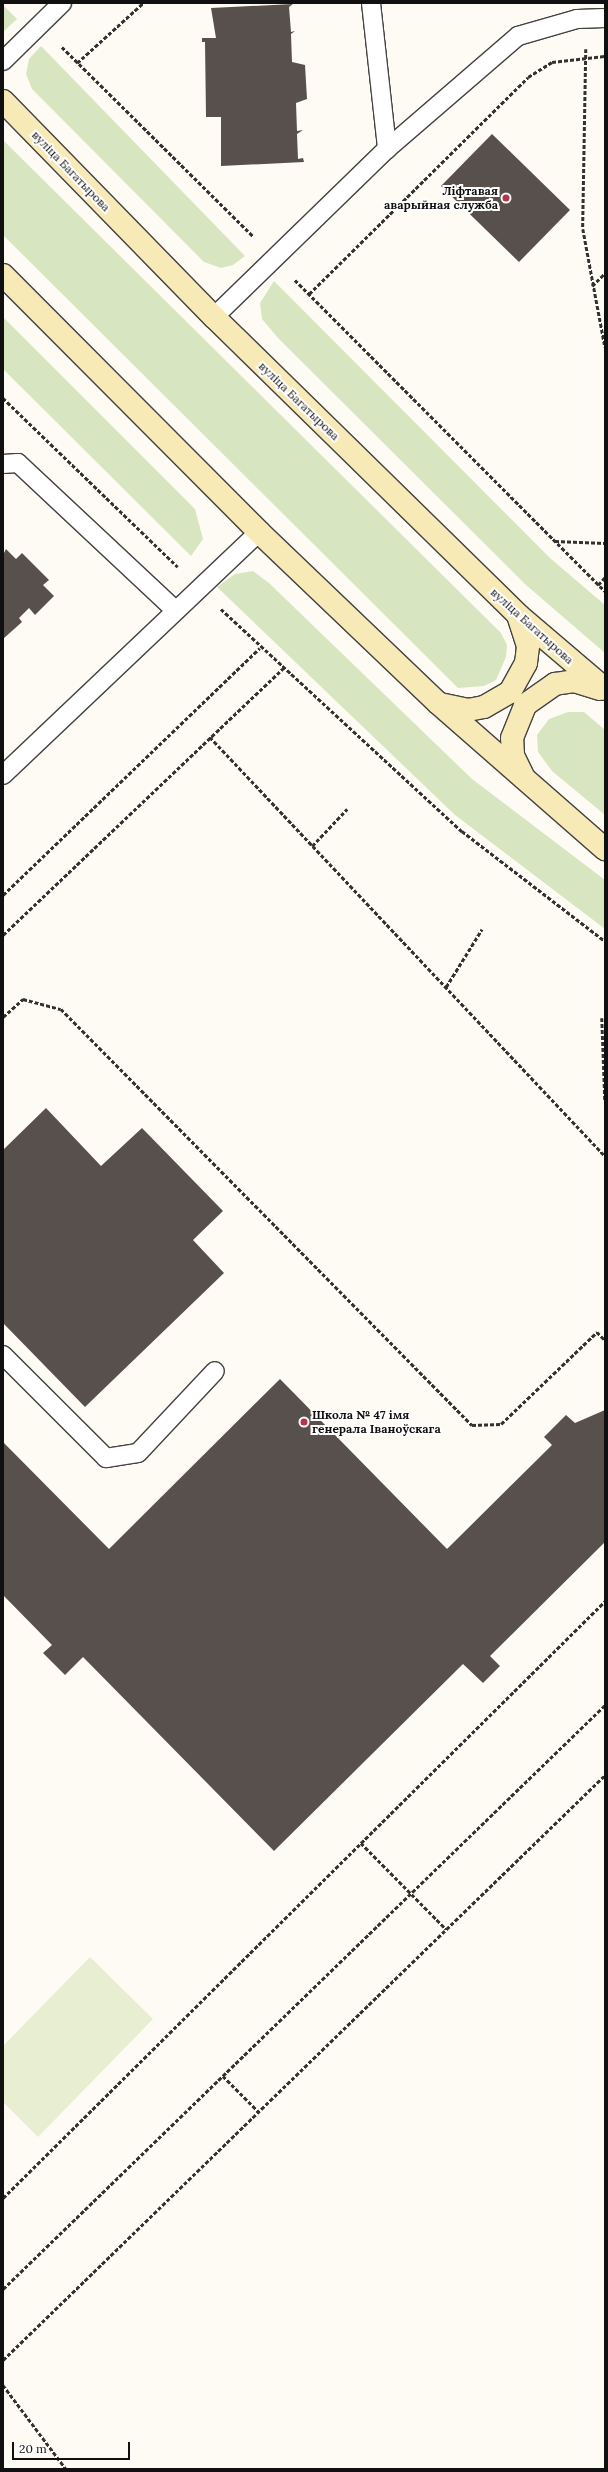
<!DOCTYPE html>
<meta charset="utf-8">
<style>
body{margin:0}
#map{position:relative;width:608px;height:2472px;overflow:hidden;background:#fefbf4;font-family:Lora,serif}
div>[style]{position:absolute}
.green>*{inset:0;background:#d7e6c0}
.pitch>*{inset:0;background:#e7eed1}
.building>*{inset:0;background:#58504d}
.path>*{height:2.5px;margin-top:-1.25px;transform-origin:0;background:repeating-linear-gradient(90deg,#323232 0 4px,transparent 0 6px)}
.roads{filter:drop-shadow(1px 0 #434343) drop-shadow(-1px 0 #434343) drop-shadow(0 1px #434343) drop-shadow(0 -1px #434343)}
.lane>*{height:18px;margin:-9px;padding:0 9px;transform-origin:9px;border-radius:9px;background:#fff}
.secondary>*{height:22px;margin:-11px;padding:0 11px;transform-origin:11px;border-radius:11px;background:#f7eab6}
.dots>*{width:11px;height:11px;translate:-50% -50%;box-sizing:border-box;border:2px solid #fff;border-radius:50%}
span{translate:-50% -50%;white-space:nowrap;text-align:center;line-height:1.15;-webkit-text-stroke:4px #fff;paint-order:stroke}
.street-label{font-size:12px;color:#101010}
.poi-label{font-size:12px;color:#101010;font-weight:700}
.right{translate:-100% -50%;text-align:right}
.left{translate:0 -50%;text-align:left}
.frame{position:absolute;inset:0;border:4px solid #101010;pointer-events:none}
.scale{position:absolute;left:12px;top:2442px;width:118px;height:18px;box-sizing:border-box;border:2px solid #101010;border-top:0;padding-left:5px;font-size:12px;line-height:14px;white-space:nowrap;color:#101010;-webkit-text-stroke:3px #fff;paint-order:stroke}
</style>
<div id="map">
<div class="green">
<i style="clip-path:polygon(3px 5px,17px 19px,3px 32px)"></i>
<i style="clip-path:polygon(41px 46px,245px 256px,233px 265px,221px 268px,204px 262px,32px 89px,26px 74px,29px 59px)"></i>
<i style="clip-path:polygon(3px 140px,501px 633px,507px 645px,506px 657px,496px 680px,484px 686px,458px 688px,3px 235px)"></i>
<i style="clip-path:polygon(274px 281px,550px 558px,605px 605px,605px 653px,526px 585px,278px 338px,262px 319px,260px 303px)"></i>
<i style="clip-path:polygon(3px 317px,195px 509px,203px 539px,191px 556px,3px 369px)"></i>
<i style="clip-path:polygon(253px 571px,269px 583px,472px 779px,605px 880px,605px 929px,455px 815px,217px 587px,235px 574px)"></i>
<i style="clip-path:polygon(568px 712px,584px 712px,605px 730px,605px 815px,552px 771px,538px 752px,537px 735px,549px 719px)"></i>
</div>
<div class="pitch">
<i style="clip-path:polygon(90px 1957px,153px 2019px,38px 2137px,3px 2102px,3px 2046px)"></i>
</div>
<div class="building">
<i style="clip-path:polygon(293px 4px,289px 7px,291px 32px,295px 31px,291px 34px,292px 62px,305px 65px,307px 99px,296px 103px,297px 131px,303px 130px,297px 134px,298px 159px,303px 158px,304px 162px,221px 166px,221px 117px,206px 117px,205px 42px,202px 42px,202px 38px,216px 38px,211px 8px)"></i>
<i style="clip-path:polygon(492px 134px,570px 210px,519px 262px,441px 186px)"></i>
<i style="clip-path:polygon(6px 549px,16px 559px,22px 553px,49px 580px,43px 585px,54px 596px,35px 615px,29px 608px,19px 618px,22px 622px,3px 639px,3px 555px)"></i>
<i style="clip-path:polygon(46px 1108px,101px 1166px,142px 1128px,223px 1211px,193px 1240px,224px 1273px,85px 1407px,3px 1323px,3px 1150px)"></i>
<i style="clip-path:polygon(280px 1379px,447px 1549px,552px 1445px,544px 1437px,566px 1415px,575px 1423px,605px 1410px,605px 1542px,490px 1656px,500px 1666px,483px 1683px,463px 1664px,274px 1851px,83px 1657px,65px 1675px,43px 1653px,52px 1645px,3px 1595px,3px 1442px,109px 1549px)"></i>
</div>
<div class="path">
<i style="left:62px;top:47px;width:269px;rotate:44.7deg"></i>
<i style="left:586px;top:49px;width:180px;rotate:91deg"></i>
<i style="left:583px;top:229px;width:120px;rotate:79.4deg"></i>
<i style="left:77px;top:63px;width:89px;rotate:-42.3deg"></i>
<i style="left:295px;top:280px;width:439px;rotate:45.1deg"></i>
<i style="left:592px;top:286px;width:18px;rotate:-45deg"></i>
<i style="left:309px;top:294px;width:308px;rotate:-44.7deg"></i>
<i style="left:528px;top:77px;width:28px;rotate:-32deg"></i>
<i style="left:552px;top:62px;width:53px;rotate:-6.5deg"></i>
<i style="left:3px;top:398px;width:243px;rotate:44deg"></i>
<i style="left:555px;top:541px;width:50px;rotate:2.3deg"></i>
<i style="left:598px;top:585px;width:11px;rotate:-49deg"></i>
<i style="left:221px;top:609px;width:328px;rotate:42.7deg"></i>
<i style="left:462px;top:831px;width:180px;rotate:37.6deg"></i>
<i style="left:210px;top:737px;width:576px;rotate:46.69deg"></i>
<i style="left:312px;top:846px;width:51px;rotate:-46.6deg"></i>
<i style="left:3px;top:895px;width:356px;rotate:-43.9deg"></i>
<i style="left:3px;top:935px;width:387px;rotate:-43.6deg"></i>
<i style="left:446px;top:987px;width:68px;rotate:-58.2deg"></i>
<i style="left:3px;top:1017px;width:27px;rotate:-42deg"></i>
<i style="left:23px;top:999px;width:39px;rotate:15deg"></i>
<i style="left:61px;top:1009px;width:585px;rotate:45.35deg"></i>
<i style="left:472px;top:1425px;width:29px;rotate:-2deg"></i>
<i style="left:501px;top:1424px;width:133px;rotate:-43.8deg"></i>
<i style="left:597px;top:1332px;width:11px;rotate:45deg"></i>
<i style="left:602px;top:1018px;width:82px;rotate:87.9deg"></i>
<i style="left:361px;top:1843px;width:121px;rotate:45.3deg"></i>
<i style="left:223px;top:2076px;width:51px;rotate:45deg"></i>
<i style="left:3px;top:2198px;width:848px;rotate:-44.76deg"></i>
<i style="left:3px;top:2289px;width:839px;rotate:-44.13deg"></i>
<i style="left:3px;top:2360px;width:839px;rotate:-44.18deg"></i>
<i style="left:3px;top:2385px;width:105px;rotate:53.1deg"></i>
</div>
<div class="roads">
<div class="lane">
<i style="left:371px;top:3px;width:147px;rotate:83.7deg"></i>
<i style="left:3px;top:61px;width:83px;rotate:-44.5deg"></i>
<i style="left:214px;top:317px;width:241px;rotate:-44.2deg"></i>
<i style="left:387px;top:149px;width:173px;rotate:-40.8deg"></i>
<i style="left:518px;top:36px;width:61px;rotate:-16.1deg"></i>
<i style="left:577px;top:19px;width:28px;rotate:-2deg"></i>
<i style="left:3px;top:464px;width:15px;rotate:-4deg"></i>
<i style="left:18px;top:463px;width:216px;rotate:43.1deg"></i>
<i style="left:3px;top:775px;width:353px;rotate:-43.5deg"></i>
<i style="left:3px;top:1355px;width:146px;rotate:45deg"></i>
<i style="left:106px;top:1458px;width:32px;rotate:-9deg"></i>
<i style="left:138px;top:1453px;width:112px;rotate:-46.8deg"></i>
</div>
<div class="secondary">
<i style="left:3px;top:101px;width:302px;rotate:45.7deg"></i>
<i style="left:214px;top:317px;width:426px;rotate:44.4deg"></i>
<i style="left:518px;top:615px;width:114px;rotate:40.4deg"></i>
<i style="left:3px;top:275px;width:363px;rotate:45.1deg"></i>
<i style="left:259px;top:532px;width:248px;rotate:43.7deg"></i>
<i style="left:438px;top:703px;width:222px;rotate:41.2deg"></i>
<i style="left:440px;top:704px;width:29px;rotate:12deg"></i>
<i style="left:468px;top:710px;width:16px;rotate:-11deg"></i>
<i style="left:484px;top:707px;width:30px;rotate:-30deg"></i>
<i style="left:510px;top:692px;width:33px;rotate:-61deg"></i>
<i style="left:526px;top:663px;width:17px;rotate:-83deg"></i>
<i style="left:528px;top:646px;width:32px;rotate:-108deg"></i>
<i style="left:524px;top:778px;width:25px;rotate:-116deg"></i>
<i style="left:513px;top:755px;width:17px;rotate:-93deg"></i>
<i style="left:512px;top:738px;width:35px;rotate:-68deg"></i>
<i style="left:525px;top:705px;width:37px;rotate:-35deg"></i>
<i style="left:555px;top:684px;width:19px;rotate:-9deg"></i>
<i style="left:574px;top:681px;width:27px;rotate:17deg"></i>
</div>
</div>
<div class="dots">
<i style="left:506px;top:198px;background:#b33547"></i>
<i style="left:304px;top:1422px;background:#b33547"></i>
</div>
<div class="street-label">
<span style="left:71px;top:171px;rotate:46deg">вуліца Багатырова</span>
<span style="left:299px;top:401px;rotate:44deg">вуліца Багатырова</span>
<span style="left:532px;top:626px;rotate:42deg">вуліца Багатырова</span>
</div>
<div class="poi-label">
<span class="right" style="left:498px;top:198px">Ліфтавая<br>аварыйная служба</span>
<span class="left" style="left:312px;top:1422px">Школа № 47 імя<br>генерала Іваноўскага</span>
</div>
<div class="frame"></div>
<div class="scale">20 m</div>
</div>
